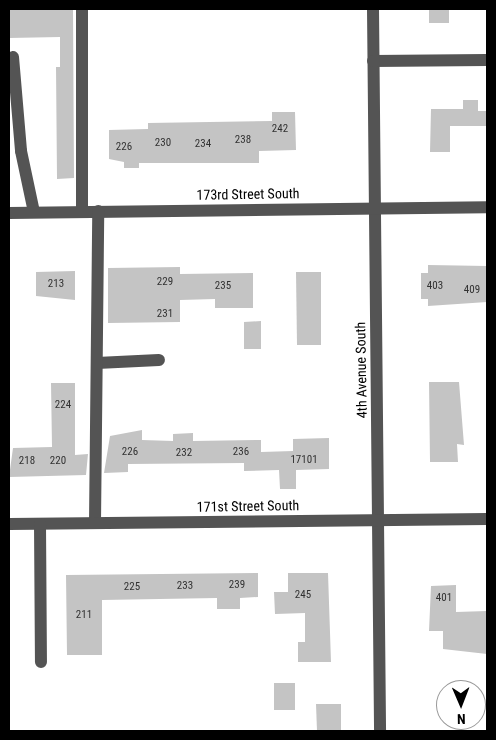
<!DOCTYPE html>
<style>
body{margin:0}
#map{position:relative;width:496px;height:740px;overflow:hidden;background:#fff;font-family:"Roboto Condensed",sans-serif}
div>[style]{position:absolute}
.building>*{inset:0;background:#c4c4c4}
.minor>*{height:12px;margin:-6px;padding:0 6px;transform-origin:6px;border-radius:6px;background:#545454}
span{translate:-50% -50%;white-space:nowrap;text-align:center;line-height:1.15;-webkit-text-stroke:4.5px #fff;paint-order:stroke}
.number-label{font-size:11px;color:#313131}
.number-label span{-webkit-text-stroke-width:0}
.street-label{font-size:14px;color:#000}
.frame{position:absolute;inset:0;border:10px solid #000;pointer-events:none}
.north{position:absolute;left:436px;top:680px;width:50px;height:50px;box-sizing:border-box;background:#fff;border:1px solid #999;border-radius:50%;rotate:179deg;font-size:14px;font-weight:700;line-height:20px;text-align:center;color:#000}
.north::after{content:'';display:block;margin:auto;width:18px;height:22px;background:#000;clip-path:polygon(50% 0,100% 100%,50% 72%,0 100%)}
</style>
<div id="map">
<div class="building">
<i style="clip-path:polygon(9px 9px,73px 9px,74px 178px,57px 179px,56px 67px,60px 67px,60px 37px,9px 38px)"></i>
<i style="clip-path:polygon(429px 9px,449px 9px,449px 23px,429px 23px)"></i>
<i style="clip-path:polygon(463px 100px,478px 100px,478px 111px,487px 111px,487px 126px,450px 126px,450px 152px,430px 152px,431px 109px,463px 109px)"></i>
<i style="clip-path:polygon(272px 112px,295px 112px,296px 150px,259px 151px,259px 163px,139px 163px,139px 168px,124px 168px,124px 162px,109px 159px,109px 130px,148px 129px,148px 123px,272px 121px)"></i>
<i style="clip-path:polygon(428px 265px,487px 266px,487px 302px,428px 306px,428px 299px,421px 299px,421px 273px,428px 273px)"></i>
<i style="clip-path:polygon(180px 267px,180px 274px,253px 273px,253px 308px,215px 308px,215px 299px,180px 300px,180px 322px,108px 323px,108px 268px)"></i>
<i style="clip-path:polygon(75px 271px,75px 300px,36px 296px,36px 272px)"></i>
<i style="clip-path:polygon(296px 272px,321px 272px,321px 345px,297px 345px)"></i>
<i style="clip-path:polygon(261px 321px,261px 349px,244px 349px,244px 322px)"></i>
<i style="clip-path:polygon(429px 382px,459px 382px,464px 445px,457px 444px,458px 462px,430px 462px)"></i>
<i style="clip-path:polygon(51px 383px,75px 383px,75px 455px,88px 454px,86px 475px,9px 477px,13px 448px,52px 447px)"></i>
<i style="clip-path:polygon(142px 430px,142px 440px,173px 441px,173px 434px,193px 433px,193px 441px,261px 440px,261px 452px,293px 451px,293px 439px,329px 438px,329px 469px,296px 470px,296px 489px,280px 489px,279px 470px,244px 471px,244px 463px,128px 464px,128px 472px,104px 473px,110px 436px)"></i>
<i style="clip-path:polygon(258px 573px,258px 597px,240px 598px,240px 609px,217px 609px,217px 598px,102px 600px,102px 655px,67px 655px,66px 575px)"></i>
<i style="clip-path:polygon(288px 573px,328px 573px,331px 662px,298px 662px,298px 642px,305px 642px,305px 613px,275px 614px,274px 592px,288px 592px)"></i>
<i style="clip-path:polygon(456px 585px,456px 612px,487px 611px,487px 654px,443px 649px,443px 631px,429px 631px,431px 586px)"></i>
<i style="clip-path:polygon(274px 683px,295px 683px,295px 710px,274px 710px)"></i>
<i style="clip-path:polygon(316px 704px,341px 704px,341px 731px,317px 731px)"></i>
</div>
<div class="minor">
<i style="left:82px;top:9px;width:202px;rotate:90deg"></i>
<i style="left:373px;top:9px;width:722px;rotate:89.44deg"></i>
<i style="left:13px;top:57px;width:94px;rotate:85.1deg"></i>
<i style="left:21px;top:151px;width:62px;rotate:78deg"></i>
<i style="left:373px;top:61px;width:114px;rotate:-0.5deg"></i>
<i style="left:9px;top:213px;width:478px;rotate:-0.7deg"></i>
<i style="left:97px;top:363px;width:62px;rotate:-2.8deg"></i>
<i style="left:95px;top:523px;width:312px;rotate:-89.4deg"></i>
<i style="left:9px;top:524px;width:478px;rotate:-0.6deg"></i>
<i style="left:40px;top:524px;width:138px;rotate:89.6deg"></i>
</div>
<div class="number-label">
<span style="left:280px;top:129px">242</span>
<span style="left:243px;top:140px">238</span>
<span style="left:163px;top:143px">230</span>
<span style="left:203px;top:144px">234</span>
<span style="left:124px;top:147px">226</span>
<span style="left:165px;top:282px">229</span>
<span style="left:56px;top:284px">213</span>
<span style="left:223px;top:286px">235</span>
<span style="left:435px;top:286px">403</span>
<span style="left:472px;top:290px">409</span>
<span style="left:165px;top:314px">231</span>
<span style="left:63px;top:405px">224</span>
<span style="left:130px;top:452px">226</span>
<span style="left:241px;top:452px">236</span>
<span style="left:184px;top:453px">232</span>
<span style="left:304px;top:460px">17101</span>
<span style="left:27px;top:461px">218</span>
<span style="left:58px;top:461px">220</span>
<span style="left:237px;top:585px">239</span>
<span style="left:185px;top:586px">233</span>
<span style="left:132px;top:587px">225</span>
<span style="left:303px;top:595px">245</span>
<span style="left:444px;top:598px">401</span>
<span style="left:84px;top:615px">211</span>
</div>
<div class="street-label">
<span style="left:248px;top:194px;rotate:-1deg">173rd Street South</span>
<span style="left:361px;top:370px;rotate:-91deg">4th Avenue South</span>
<span style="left:248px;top:506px;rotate:-1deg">171st Street South</span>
</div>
<div class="frame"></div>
<div class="north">N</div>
</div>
